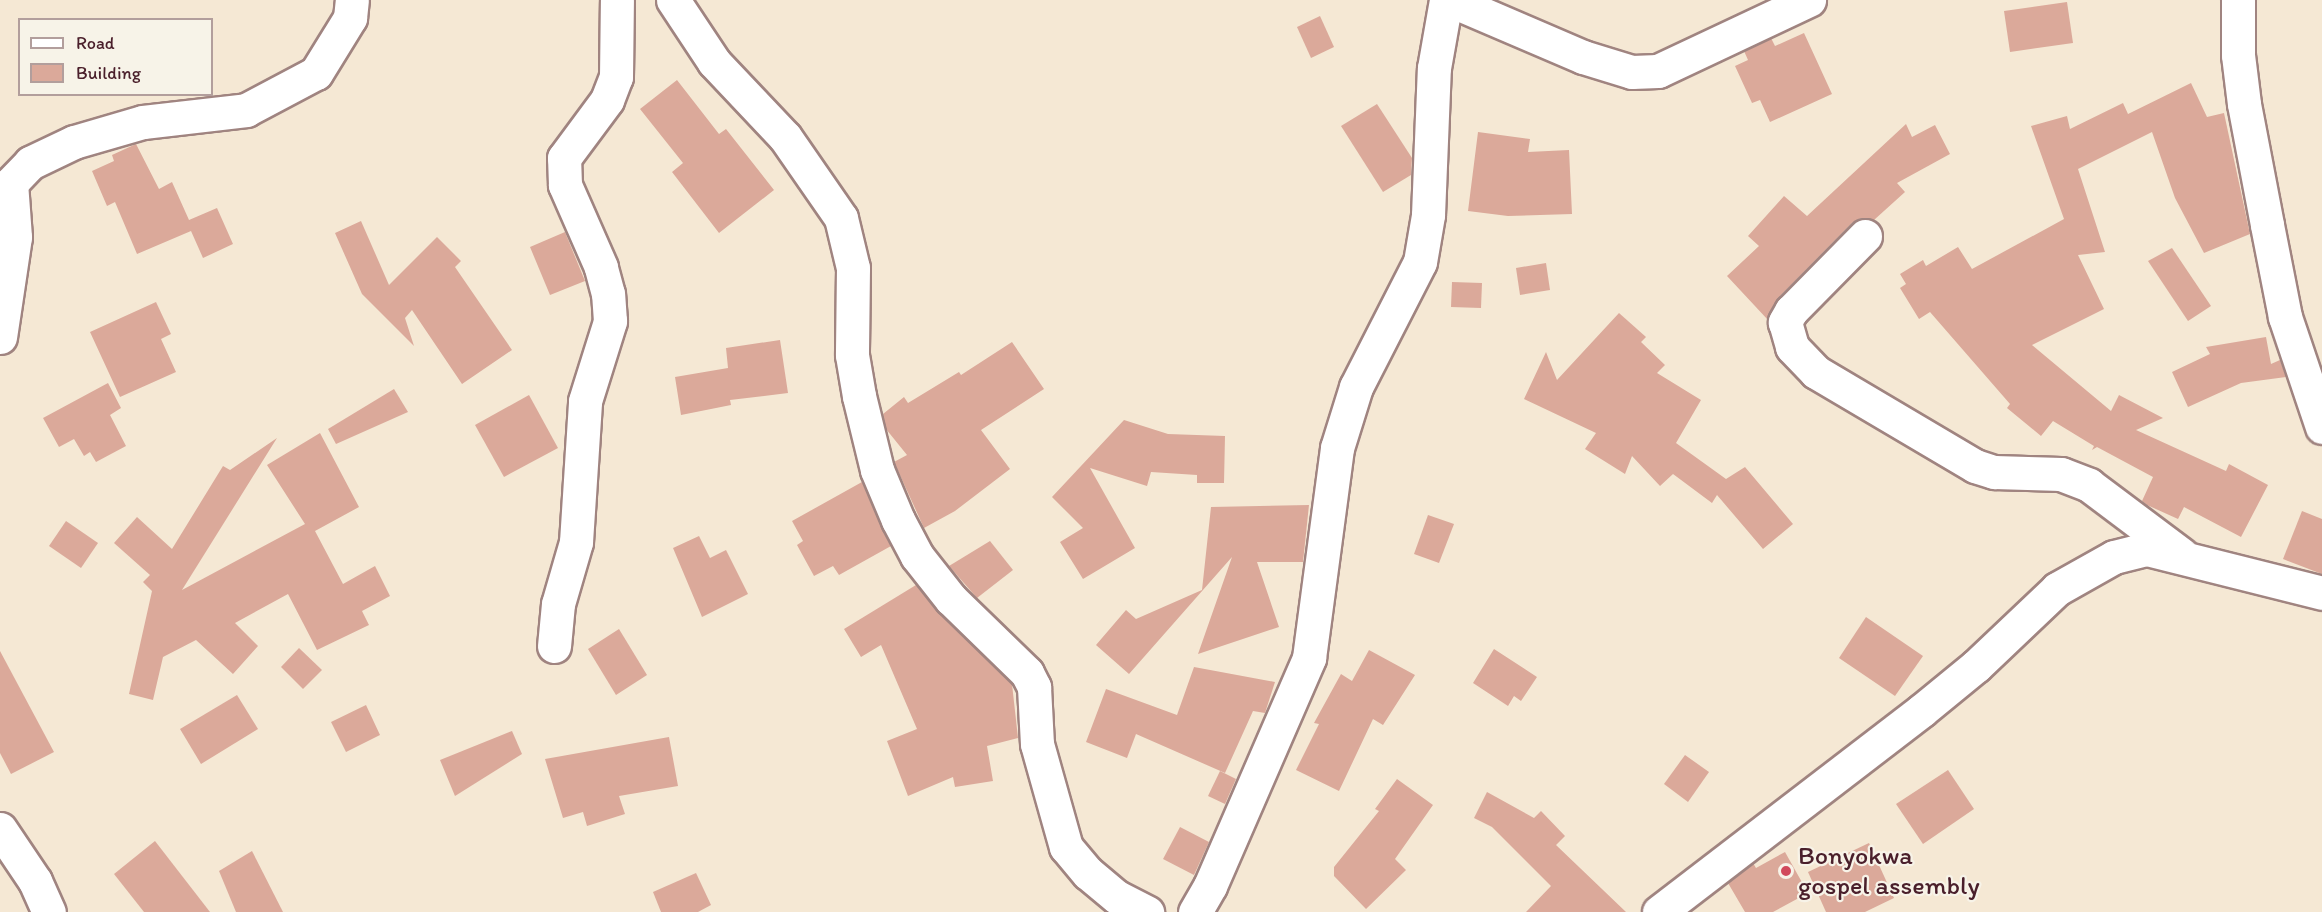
<!DOCTYPE html>
<style>
body{margin:0}
#map{position:relative;width:2322px;height:912px;overflow:hidden;background:#f5e8d4;font-family:Itim,sans-serif}
div>[style]{position:absolute}
.building>*{inset:0;background:#dba99a}
.roads{filter:drop-shadow(2px 0 #a08480) drop-shadow(-2px 0 #a08480) drop-shadow(0 2px #a08480) drop-shadow(0 -2px #a08480)}
.minor>*{height:33px;margin:-16.5px;padding:0 16.5px;transform-origin:16.5px;border-radius:16.5px;background:#fff}
.dots>*{width:16px;height:16px;translate:-50% -50%;box-sizing:border-box;border:3px solid #f7f3e8;border-radius:50%}
span{translate:-50% -50%;white-space:nowrap;text-align:center;line-height:1.15;-webkit-text-stroke:4.5px #f7f3e8;paint-order:stroke}
.poi-label{font-size:26px;color:#4a1f2b}
.left{translate:0 -50%;text-align:left}
.legend{position:absolute;left:18px;top:18px;width:195px;height:78px;box-sizing:border-box;background:#f7f3e8;border:2px solid #b29e9c;margin:0;padding:8px 10px;list-style:none;font-size:18px;color:#4a1f2b}
.legend li{display:flex;align-items:center;gap:12px;height:30px}
.legend b{width:30px;border:2px solid #b29e9c}
</style>
<div id="map">
<div class="building">
<i style="clip-path:polygon(2067px 2px,2073px 43px,2010px 52px,2004px 11px)"></i>
<i style="clip-path:polygon(1320px 16px,1334px 47px,1311px 58px,1297px 27px)"></i>
<i style="clip-path:polygon(1804px 33px,1832px 94px,1770px 122px,1760px 100px,1752px 103px,1735px 66px,1748px 60px,1744px 51px,1771px 38px,1775px 46px)"></i>
<i style="clip-path:polygon(677px 80px,719px 134px,726px 129px,774px 190px,719px 233px,672px 172px,683px 163px,640px 109px)"></i>
<i style="clip-path:polygon(2191px 83px,2207px 117px,2224px 113px,2250px 234px,2204px 253px,2175px 198px,2152px 132px,2078px 169px,2105px 252px,2078px 255px,2104px 309px,2032px 345px,2111px 411px,2119px 395px,2163px 418px,2136px 430px,2226px 471px,2229px 464px,2268px 485px,2241px 537px,2184px 507px,2178px 519px,2147px 505px,2142px 501px,2153px 477px,2097px 447px,2092px 450px,2094px 446px,2053px 421px,2041px 436px,2007px 408px,2010px 404px,1930px 312px,1919px 319px,1900px 288px,1906px 284px,1900px 274px,1923px 260px,1926px 266px,1958px 247px,1972px 269px,2064px 219px,2031px 126px,2067px 116px,2070px 129px,2123px 103px,2128px 114px)"></i>
<i style="clip-path:polygon(1377px 104px,1412px 158px,1411px 175px,1383px 192px,1341px 126px)"></i>
<i style="clip-path:polygon(1906px 124px,1912px 137px,1935px 125px,1950px 154px,1897px 183px,1905px 192px,1874px 220px,1861px 218px,1852px 223px,1778px 298px,1768px 320px,1727px 276px,1759px 246px,1748px 236px,1784px 196px,1807px 216px)"></i>
<i style="clip-path:polygon(1478px 132px,1530px 139px,1528px 152px,1569px 150px,1572px 214px,1508px 216px,1468px 211px)"></i>
<i style="clip-path:polygon(136px 144px,159px 189px,172px 182px,189px 220px,217px 208px,233px 244px,203px 258px,191px 231px,137px 254px,115px 202px,107px 206px,92px 171px,114px 161px,112px 155px)"></i>
<i style="clip-path:polygon(361px 221px,389px 285px,437px 237px,461px 261px,455px 267px,512px 350px,462px 384px,412px 310px,405px 318px,414px 346px,362px 294px,335px 233px)"></i>
<i style="clip-path:polygon(565px 232px,585px 281px,550px 295px,530px 247px)"></i>
<i style="clip-path:polygon(2172px 248px,2211px 306px,2188px 321px,2148px 261px)"></i>
<i style="clip-path:polygon(1546px 263px,1550px 290px,1520px 295px,1516px 268px)"></i>
<i style="clip-path:polygon(1452px 282px,1482px 283px,1481px 308px,1451px 307px)"></i>
<i style="clip-path:polygon(156px 302px,171px 334px,161px 339px,176px 372px,120px 397px,90px 332px)"></i>
<i style="clip-path:polygon(1619px 313px,1646px 337px,1641px 342px,1665px 365px,1657px 373px,1701px 400px,1676px 443px,1726px 479px,1745px 467px,1793px 524px,1763px 549px,1717px 495px,1712px 503px,1673px 474px,1660px 486px,1632px 456px,1625px 474px,1585px 449px,1596px 433px,1524px 399px,1546px 352px,1557px 380px)"></i>
<i style="clip-path:polygon(2266px 337px,2271px 364px,2280px 360px,2286px 377px,2241px 383px,2188px 407px,2172px 372px,2210px 354px,2206px 347px)"></i>
<i style="clip-path:polygon(780px 340px,788px 393px,730px 400px,731px 405px,681px 415px,675px 377px,728px 368px,726px 348px)"></i>
<i style="clip-path:polygon(1012px 342px,1044px 389px,981px 430px,1010px 469px,955px 511px,924px 528px,894px 462px,907px 455px,886px 429px,883px 414px,904px 397px,908px 403px,959px 372px,961px 375px)"></i>
<i style="clip-path:polygon(108px 383px,121px 408px,110px 415px,126px 446px,96px 462px,90px 452px,84px 456px,74px 439px,59px 447px,43px 418px)"></i>
<i style="clip-path:polygon(394px 389px,408px 412px,336px 444px,328px 429px)"></i>
<i style="clip-path:polygon(529px 395px,558px 448px,504px 477px,475px 425px)"></i>
<i style="clip-path:polygon(1124px 420px,1168px 434px,1225px 436px,1224px 483px,1197px 483px,1197px 475px,1151px 472px,1147px 486px,1090px 468px,1135px 548px,1083px 579px,1060px 542px,1083px 528px,1052px 497px)"></i>
<i style="clip-path:polygon(320px 433px,359px 507px,315px 531px,343px 584px,375px 566px,390px 596px,362px 611px,369px 625px,317px 650px,288px 594px,235px 623px,258px 646px,233px 674px,196px 640px,163px 657px,153px 700px,129px 694px,152px 591px,143px 582px,150px 575px,114px 543px,137px 517px,172px 549px,223px 466px,230px 470px,277px 438px,182px 590px,305px 524px,267px 465px)"></i>
<i style="clip-path:polygon(862px 482px,891px 546px,839px 575px,833px 566px,814px 576px,797px 545px,803px 541px,792px 521px)"></i>
<i style="clip-path:polygon(1309px 505px,1303px 562px,1257px 562px,1279px 627px,1198px 654px,1232px 557px,1129px 674px,1096px 645px,1126px 610px,1136px 619px,1202px 590px,1211px 507px)"></i>
<i style="clip-path:polygon(2302px 511px,2322px 519px,2322px 574px,2283px 559px)"></i>
<i style="clip-path:polygon(1428px 515px,1454px 524px,1439px 563px,1414px 554px)"></i>
<i style="clip-path:polygon(66px 521px,98px 543px,81px 568px,49px 546px)"></i>
<i style="clip-path:polygon(699px 536px,710px 558px,726px 550px,748px 594px,702px 617px,673px 548px)"></i>
<i style="clip-path:polygon(990px 541px,1013px 570px,977px 598px,949px 566px)"></i>
<i style="clip-path:polygon(916px 585px,938px 612px,1012px 684px,1018px 738px,987px 746px,993px 781px,955px 787px,953px 777px,908px 796px,887px 741px,917px 729px,881px 645px,861px 657px,844px 629px)"></i>
<i style="clip-path:polygon(1866px 617px,1923px 656px,1895px 696px,1839px 658px)"></i>
<i style="clip-path:polygon(619px 629px,647px 675px,616px 695px,588px 649px)"></i>
<i style="clip-path:polygon(299px 648px,322px 670px,303px 689px,281px 667px)"></i>
<i style="clip-path:polygon(1494px 649px,1537px 677px,1521px 701px,1514px 696px,1508px 706px,1473px 683px)"></i>
<i style="clip-path:polygon(1369px 650px,1415px 675px,1383px 725px,1373px 719px,1339px 791px,1296px 770px,1319px 724px,1314px 723px,1341px 674px,1352px 681px)"></i>
<i style="clip-path:polygon(0 651px,54px 752px,11px 774px,0 753px)"></i>
<i style="clip-path:polygon(1194px 667px,1275px 682px,1265px 713px,1253px 711px,1225px 773px,1136px 734px,1127px 758px,1086px 742px,1106px 689px,1177px 715px)"></i>
<i style="clip-path:polygon(237px 695px,258px 729px,201px 764px,180px 729px)"></i>
<i style="clip-path:polygon(366px 705px,380px 735px,346px 752px,331px 722px)"></i>
<i style="clip-path:polygon(512px 731px,522px 754px,455px 796px,440px 760px)"></i>
<i style="clip-path:polygon(669px 737px,678px 786px,619px 796px,625px 814px,587px 826px,583px 812px,563px 818px,545px 759px)"></i>
<i style="clip-path:polygon(1685px 755px,1709px 772px,1688px 802px,1664px 784px)"></i>
<i style="clip-path:polygon(1948px 770px,1974px 809px,1923px 844px,1896px 804px)"></i>
<i style="clip-path:polygon(1220px 771px,1236px 779px,1225px 804px,1208px 796px)"></i>
<i style="clip-path:polygon(1397px 779px,1433px 805px,1395px 859px,1406px 870px,1366px 909px,1334px 876px,1334px 867px,1379px 811px,1375px 809px)"></i>
<i style="clip-path:polygon(1487px 792px,1534px 818px,1541px 811px,1565px 836px,1556px 845px,1626px 912px,1526px 912px,1551px 886px,1492px 827px,1474px 818px)"></i>
<i style="clip-path:polygon(1180px 827px,1209px 842px,1194px 875px,1163px 859px)"></i>
<i style="clip-path:polygon(155px 841px,210px 912px,144px 912px,114px 874px)"></i>
<i style="clip-path:polygon(1869px 843px,1894px 898px,1865px 912px,1826px 912px,1808px 872px)"></i>
<i style="clip-path:polygon(252px 851px,283px 912px,236px 912px,219px 871px)"></i>
<i style="clip-path:polygon(1785px 852px,1808px 893px,1773px 912px,1745px 912px,1728px 883px,1753px 863px,1756px 868px)"></i>
<i style="clip-path:polygon(696px 873px,711px 905px,698px 912px,661px 912px,653px 892px)"></i>
</div>
<div class="roads">
<div class="minor">
<i style="left:673px;top:0;width:74px;rotate:56.5deg"></i>
<i style="left:714px;top:62px;width:103px;rotate:46.6deg"></i>
<i style="left:785px;top:137px;width:98px;rotate:55.3deg"></i>
<i style="left:841px;top:218px;width:51px;rotate:76.5deg"></i>
<i style="left:853px;top:268px;width:87px;rotate:90.7deg"></i>
<i style="left:852px;top:355px;width:42px;rotate:80.3deg"></i>
<i style="left:859px;top:396px;width:76px;rotate:76.3deg"></i>
<i style="left:877px;top:470px;width:54px;rotate:67.2deg"></i>
<i style="left:898px;top:520px;width:41px;rotate:62.2deg"></i>
<i style="left:917px;top:556px;width:55px;rotate:51.7deg"></i>
<i style="left:951px;top:599px;width:106px;rotate:44.2deg"></i>
<i style="left:1027px;top:673px;width:16px;rotate:63deg"></i>
<i style="left:1034px;top:687px;width:57px;rotate:87deg"></i>
<i style="left:1037px;top:744px;width:107px;rotate:74.3deg"></i>
<i style="left:1066px;top:847px;width:34px;rotate:50deg"></i>
<i style="left:1088px;top:873px;width:38px;rotate:40deg"></i>
<i style="left:1117px;top:897px;width:34px;rotate:27deg"></i>
<i style="left:1450px;top:0;width:145px;rotate:23.2deg"></i>
<i style="left:1583px;top:57px;width:51px;rotate:17deg"></i>
<i style="left:1632px;top:72px;width:26px;rotate:-2deg"></i>
<i style="left:1658px;top:71px;width:167px;rotate:-25.2deg"></i>
<i style="left:2238px;top:0;width:55px;rotate:90deg"></i>
<i style="left:2238px;top:55px;width:49px;rotate:83deg"></i>
<i style="left:2244px;top:104px;width:123px;rotate:79.2deg"></i>
<i style="left:2267px;top:225px;width:94px;rotate:78.9deg"></i>
<i style="left:2285px;top:317px;width:116px;rotate:71.4deg"></i>
<i style="left:1865px;top:236px;width:105px;rotate:134.6deg"></i>
<i style="left:1791px;top:311px;width:13px;rotate:119deg"></i>
<i style="left:1785px;top:322px;width:26px;rotate:74deg"></i>
<i style="left:1792px;top:347px;width:35px;rotate:46deg"></i>
<i style="left:1816px;top:372px;width:185px;rotate:30.6deg"></i>
<i style="left:1975px;top:466px;width:20px;rotate:18deg"></i>
<i style="left:1994px;top:472px;width:67px;rotate:1.7deg"></i>
<i style="left:2061px;top:474px;width:30px;rotate:21deg"></i>
<i style="left:2089px;top:485px;width:115px;rotate:36.9deg"></i>
<i style="left:0;top:337px;width:101px;rotate:-81.5deg"></i>
<i style="left:15px;top:237px;width:54px;rotate:-94.2deg"></i>
<i style="left:11px;top:183px;width:28px;rotate:-46deg"></i>
<i style="left:30px;top:163px;width:49px;rotate:-25.5deg"></i>
<i style="left:74px;top:142px;width:72px;rotate:-16.2deg"></i>
<i style="left:143px;top:122px;width:104px;rotate:-6.6deg"></i>
<i style="left:246px;top:110px;width:79px;rotate:-27.9deg"></i>
<i style="left:316px;top:73px;width:65px;rotate:-58.3deg"></i>
<i style="left:350px;top:18px;width:18px;rotate:-84deg"></i>
<i style="left:554px;top:646px;width:42px;rotate:-84.6deg"></i>
<i style="left:558px;top:604px;width:65px;rotate:-73.8deg"></i>
<i style="left:576px;top:542px;width:141px;rotate:-86.3deg"></i>
<i style="left:585px;top:401px;width:84px;rotate:-72.6deg"></i>
<i style="left:610px;top:321px;width:27px;rotate:-94deg"></i>
<i style="left:608px;top:294px;width:28px;rotate:-105deg"></i>
<i style="left:601px;top:267px;width:90px;rotate:-113.7deg"></i>
<i style="left:565px;top:185px;width:27px;rotate:-92deg"></i>
<i style="left:564px;top:158px;width:72px;rotate:-53.4deg"></i>
<i style="left:607px;top:100px;width:25px;rotate:-69deg"></i>
<i style="left:616px;top:77px;width:77px;rotate:-89.3deg"></i>
<i style="left:0;top:829px;width:63px;rotate:56.1deg"></i>
<i style="left:35px;top:881px;width:34px;rotate:66deg"></i>
<i style="left:1195px;top:912px;width:30px;rotate:-60deg"></i>
<i style="left:1210px;top:886px;width:249px;rotate:-66.5deg"></i>
<i style="left:1309px;top:658px;width:212px;rotate:-82.4deg"></i>
<i style="left:1337px;top:448px;width:64px;rotate:-72.7deg"></i>
<i style="left:1356px;top:387px;width:140px;rotate:-62.9deg"></i>
<i style="left:1420px;top:262px;width:48px;rotate:-80.3deg"></i>
<i style="left:1428px;top:215px;width:147px;rotate:-87.7deg"></i>
<i style="left:1434px;top:68px;width:69px;rotate:-80deg"></i>
<i style="left:1659px;top:912px;width:330px;rotate:-37.5deg"></i>
<i style="left:1921px;top:711px;width:71px;rotate:-39.3deg"></i>
<i style="left:1976px;top:666px;width:112px;rotate:-43.5deg"></i>
<i style="left:2057px;top:589px;width:65px;rotate:-29.3deg"></i>
<i style="left:2114px;top:557px;width:34px;rotate:-14deg"></i>
<i style="left:2147px;top:549px;width:180px;rotate:14.1deg"></i>
</div>
</div>
<div class="dots">
<i style="left:1786px;top:871px;background:#d1495b"></i>
</div>
<div class="poi-label">
<span class="left" style="left:1798px;top:871px">Bonyokwa<br>gospel assembly</span>
</div>
<ul class="legend">
<li><b style="height:8px;background:#fff"></b>Road</li>
<li><b style="height:16px;background:#dba99a"></b>Building</li>
</ul>
</div>
